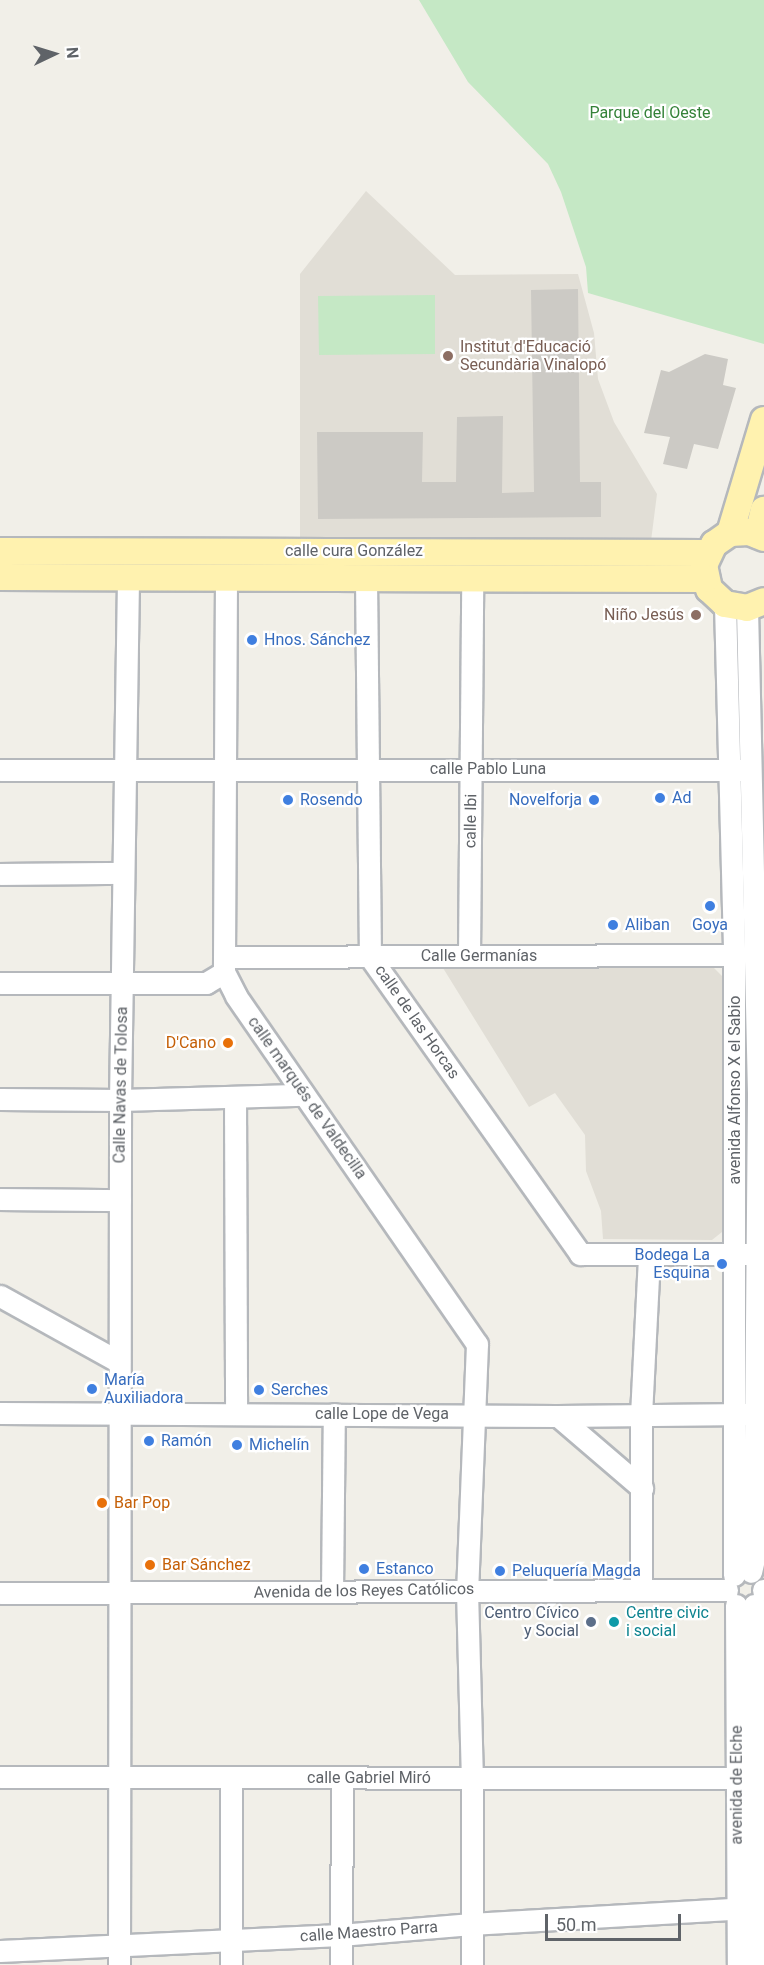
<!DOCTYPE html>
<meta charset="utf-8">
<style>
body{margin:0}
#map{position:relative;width:764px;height:1965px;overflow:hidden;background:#f1efe8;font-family:Roboto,sans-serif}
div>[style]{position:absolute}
.education>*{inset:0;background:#e1ded6}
.green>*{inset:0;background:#c5e8c5}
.building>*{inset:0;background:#cccac5}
.roads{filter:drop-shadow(2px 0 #b5b8bc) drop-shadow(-2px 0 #b5b8bc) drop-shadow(0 2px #b5b8bc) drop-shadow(0 -2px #b5b8bc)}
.minor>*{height:21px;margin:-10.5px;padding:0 10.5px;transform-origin:10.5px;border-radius:10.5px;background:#fff}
.major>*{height:26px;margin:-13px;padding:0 13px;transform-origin:13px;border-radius:13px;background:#fff2af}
.dots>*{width:16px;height:16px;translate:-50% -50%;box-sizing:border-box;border:3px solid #fff;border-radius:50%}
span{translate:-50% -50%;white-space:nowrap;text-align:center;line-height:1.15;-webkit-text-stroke:4.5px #fff;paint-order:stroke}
.park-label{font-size:16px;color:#348238}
.education-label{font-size:16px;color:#785e54}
.left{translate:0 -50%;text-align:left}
.right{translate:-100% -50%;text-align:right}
.street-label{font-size:16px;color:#5f6368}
.shop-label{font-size:16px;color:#366cbe}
.food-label{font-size:16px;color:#c56008}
.service-label{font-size:16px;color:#4e5e75}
.culture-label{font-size:16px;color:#0d838f}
.north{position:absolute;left:24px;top:24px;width:60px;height:60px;-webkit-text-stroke:4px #fff;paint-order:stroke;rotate:86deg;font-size:16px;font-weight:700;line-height:24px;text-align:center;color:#5f6368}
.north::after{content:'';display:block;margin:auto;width:21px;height:27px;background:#5f6368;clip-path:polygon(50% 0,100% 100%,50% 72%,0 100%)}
.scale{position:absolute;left:545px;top:1914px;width:136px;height:27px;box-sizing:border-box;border:3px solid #5f6368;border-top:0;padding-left:8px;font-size:18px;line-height:21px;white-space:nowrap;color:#5f6368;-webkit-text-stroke:4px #fff;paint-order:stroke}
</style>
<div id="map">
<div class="education">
<i style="clip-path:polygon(366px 191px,455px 275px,578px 274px,594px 333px,598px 379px,614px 422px,657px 494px,651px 541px,300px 542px,300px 274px)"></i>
<i style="clip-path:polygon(712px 966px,722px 976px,722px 1232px,712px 1240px,603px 1239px,601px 1211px,586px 1171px,585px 1135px,555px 1093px,529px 1107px,443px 968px)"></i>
</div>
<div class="green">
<i style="clip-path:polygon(419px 0,764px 0,764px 344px,588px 293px,586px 267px,561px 192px,548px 164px,468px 82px)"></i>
<i style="clip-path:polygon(435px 295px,435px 354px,319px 355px,318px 296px)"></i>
</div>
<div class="building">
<i style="clip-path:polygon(578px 289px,580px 482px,601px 482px,601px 517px,318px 519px,317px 432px,423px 432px,422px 482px,456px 482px,457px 417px,503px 416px,502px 493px,534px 492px,531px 290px)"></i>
<i style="clip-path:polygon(705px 354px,728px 359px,723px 385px,736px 388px,718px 449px,694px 444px,687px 469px,663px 464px,670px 437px,644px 433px,661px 370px,669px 372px)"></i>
</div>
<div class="roads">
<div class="minor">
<i style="left:226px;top:578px;width:394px;rotate:90.3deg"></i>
<i style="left:224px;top:972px;width:27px;rotate:63deg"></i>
<i style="left:236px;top:996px;width:423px;rotate:55.3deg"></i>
<i style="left:477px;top:1344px;width:246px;rotate:92.3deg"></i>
<i style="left:467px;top:1590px;width:189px;rotate:88.5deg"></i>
<i style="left:472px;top:1779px;width:186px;rotate:90deg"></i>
<i style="left:366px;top:578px;width:379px;rotate:89.4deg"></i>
<i style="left:370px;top:957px;width:364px;rotate:54.7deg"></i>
<i style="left:580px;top:1254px;width:168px"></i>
<i style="left:725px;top:604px;width:351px;rotate:88.5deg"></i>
<i style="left:734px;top:955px;width:620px;rotate:90deg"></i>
<i style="left:747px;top:608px;width:488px;rotate:88.7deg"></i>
<i style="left:758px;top:1096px;width:463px;rotate:90.5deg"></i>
<i style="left:754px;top:1559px;width:13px;rotate:103deg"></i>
<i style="left:0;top:770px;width:743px"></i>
<i style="left:0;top:874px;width:123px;rotate:-0.5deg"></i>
<i style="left:469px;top:956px;width:377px;rotate:-89.5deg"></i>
<i style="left:225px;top:957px;width:509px;rotate:-0.23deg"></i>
<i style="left:0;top:983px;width:206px"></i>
<i style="left:206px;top:983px;width:21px;rotate:-31deg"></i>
<i style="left:235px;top:1097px;width:317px;rotate:89.8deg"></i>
<i style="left:0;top:1099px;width:120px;rotate:0.5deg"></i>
<i style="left:120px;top:1100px;width:184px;rotate:-1.6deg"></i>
<i style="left:0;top:1199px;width:120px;rotate:0.5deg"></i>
<i style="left:0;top:1296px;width:136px;rotate:29deg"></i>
<i style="left:0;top:1413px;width:558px;rotate:0.31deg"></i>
<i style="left:558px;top:1416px;width:190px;rotate:-0.6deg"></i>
<i style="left:558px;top:1416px;width:111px;rotate:40.6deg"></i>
<i style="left:641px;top:1590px;width:175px;rotate:-90deg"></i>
<i style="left:641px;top:1415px;width:160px;rotate:-87.1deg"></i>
<i style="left:763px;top:1590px;width:1px"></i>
<i style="left:332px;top:1591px;width:177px;rotate:-89.4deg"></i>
<i style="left:0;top:1593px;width:727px;rotate:-0.24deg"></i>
<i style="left:736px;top:1605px;width:360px;rotate:89.7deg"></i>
<i style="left:754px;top:1605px;width:175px;rotate:89deg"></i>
<i style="left:757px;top:1780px;width:185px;rotate:90.6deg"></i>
<i style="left:0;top:1777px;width:737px;rotate:0.08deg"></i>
<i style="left:0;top:1951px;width:340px;rotate:-2.7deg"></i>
<i style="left:340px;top:1935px;width:132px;rotate:-4.8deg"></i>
<i style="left:472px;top:1924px;width:292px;rotate:-3.3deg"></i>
<i style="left:119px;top:1965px;width:865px;rotate:-89.93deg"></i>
<i style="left:120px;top:1100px;width:523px;rotate:-89.12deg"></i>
<i style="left:231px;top:1965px;width:187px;rotate:-90deg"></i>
<i style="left:341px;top:1965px;width:187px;rotate:-89.7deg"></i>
</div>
<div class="major">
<i style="left:730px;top:533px;width:118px;rotate:-73.3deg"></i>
<i style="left:758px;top:535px;width:26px;rotate:-77deg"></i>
<i style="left:764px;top:538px;width:16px;rotate:-158deg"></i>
<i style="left:749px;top:532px;width:19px;rotate:177deg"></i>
<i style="left:730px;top:533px;width:19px;rotate:145deg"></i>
<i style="left:714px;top:544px;width:23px;rotate:115deg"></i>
<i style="left:704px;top:565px;width:25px;rotate:78deg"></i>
<i style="left:709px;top:589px;width:22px;rotate:43deg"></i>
<i style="left:725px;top:604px;width:22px;rotate:10deg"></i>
<i style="left:747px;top:608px;width:18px;rotate:-22deg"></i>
<i style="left:0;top:551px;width:708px;rotate:0.16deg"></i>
<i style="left:0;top:577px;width:705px;rotate:0.16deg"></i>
</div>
</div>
<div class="dots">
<i style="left:448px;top:356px;background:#8d6e63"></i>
<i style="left:696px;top:615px;background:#8d6e63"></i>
<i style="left:252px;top:640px;background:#3f7fe0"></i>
<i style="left:660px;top:798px;background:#3f7fe0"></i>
<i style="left:288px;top:800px;background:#3f7fe0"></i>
<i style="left:594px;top:800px;background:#3f7fe0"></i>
<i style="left:710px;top:906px;background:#3f7fe0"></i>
<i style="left:613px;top:925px;background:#3f7fe0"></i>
<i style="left:228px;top:1043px;background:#e8710a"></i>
<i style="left:722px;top:1264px;background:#3f7fe0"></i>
<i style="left:92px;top:1389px;background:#3f7fe0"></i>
<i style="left:259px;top:1390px;background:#3f7fe0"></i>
<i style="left:149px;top:1441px;background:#3f7fe0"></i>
<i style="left:237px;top:1445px;background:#3f7fe0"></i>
<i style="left:102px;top:1503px;background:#e8710a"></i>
<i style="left:150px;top:1565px;background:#e8710a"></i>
<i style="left:364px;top:1569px;background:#3f7fe0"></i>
<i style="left:500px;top:1571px;background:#3f7fe0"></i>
<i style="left:591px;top:1622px;background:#5c6f8a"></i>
<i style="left:614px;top:1622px;background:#0f9aa8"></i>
</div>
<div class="park-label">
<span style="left:650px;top:113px">Parque del Oeste</span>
</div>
<div class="education-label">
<span class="left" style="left:460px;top:356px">Institut d'Educació<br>Secundària Vinalopó</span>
<span class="right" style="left:684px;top:615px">Niño Jesús</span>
</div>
<div class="street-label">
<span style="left:354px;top:551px">calle cura González</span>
<span style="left:488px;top:769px">calle Pablo Luna</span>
<span style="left:471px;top:821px;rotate:-89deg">calle Ibi</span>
<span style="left:479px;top:956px">Calle Germanías</span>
<span style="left:417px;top:1022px;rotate:55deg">calle de las Horcas</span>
<span style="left:121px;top:1085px;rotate:-89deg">Calle Navas de Tolosa</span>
<span style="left:735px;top:1090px;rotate:-90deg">avenida Alfonso X el Sabio</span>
<span style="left:307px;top:1098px;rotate:55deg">calle marqués de Valdecilla</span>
<span style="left:382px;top:1414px">calle Lope de Vega</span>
<span style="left:364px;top:1591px;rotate:-1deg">Avenida de los Reyes Católicos</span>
<span style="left:369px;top:1778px">calle Gabriel Miró</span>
<span style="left:737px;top:1785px;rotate:-90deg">avenida de Elche</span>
<span style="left:369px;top:1932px;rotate:-4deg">calle Maestro Parra</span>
</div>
<div class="shop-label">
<span class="left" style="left:264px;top:640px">Hnos. Sánchez</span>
<span class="left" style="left:672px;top:798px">Ad</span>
<span class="left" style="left:300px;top:800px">Rosendo</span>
<span class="right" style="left:582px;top:800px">Novelforja</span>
<span class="left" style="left:625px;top:925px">Aliban</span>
<span style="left:710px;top:925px">Goya</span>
<span class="right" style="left:710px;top:1264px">Bodega La<br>Esquina</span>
<span class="left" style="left:104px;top:1389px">María<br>Auxiliadora</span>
<span class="left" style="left:271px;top:1390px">Serches</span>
<span class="left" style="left:161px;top:1441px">Ramón</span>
<span class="left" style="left:249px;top:1445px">Michelín</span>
<span class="left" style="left:376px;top:1569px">Estanco</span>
<span class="left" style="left:512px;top:1571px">Peluquería Magda</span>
</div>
<div class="food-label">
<span class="right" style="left:216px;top:1043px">D'Cano</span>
<span class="left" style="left:114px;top:1503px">Bar Pop</span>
<span class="left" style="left:162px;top:1565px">Bar Sánchez</span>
</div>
<div class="service-label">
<span class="right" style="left:579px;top:1622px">Centro Cívico<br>y Social</span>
</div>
<div class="culture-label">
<span class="left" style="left:626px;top:1622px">Centre civic<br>i social</span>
</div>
<div class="north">N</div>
<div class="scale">50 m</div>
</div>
